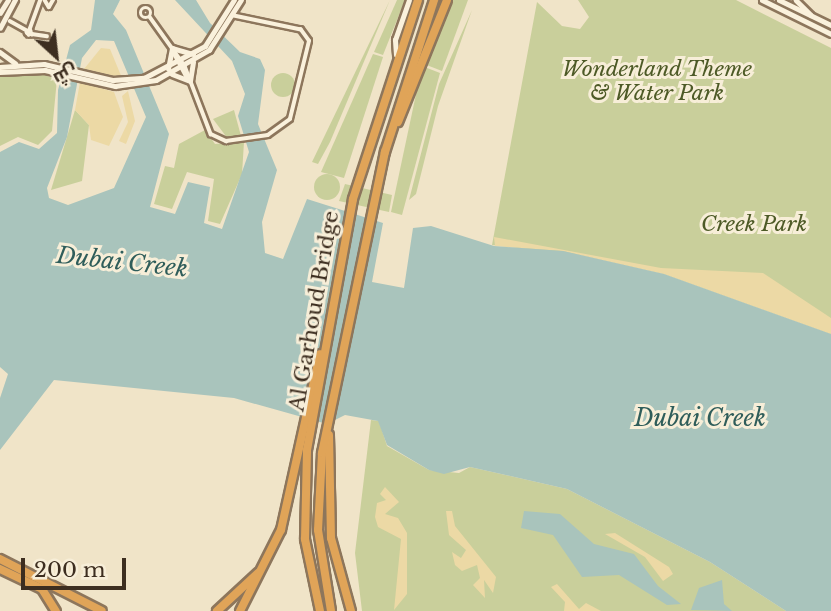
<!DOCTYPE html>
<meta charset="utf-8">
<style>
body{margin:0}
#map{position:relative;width:831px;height:611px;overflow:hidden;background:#f0e4c8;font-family:"Libre Baskerville",Cairo,serif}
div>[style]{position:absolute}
.green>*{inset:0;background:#c9cf9b}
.round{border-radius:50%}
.sand>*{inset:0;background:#ecd9a5}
.water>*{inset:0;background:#a9c4bc}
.roads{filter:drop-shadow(2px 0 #8d765c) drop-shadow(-2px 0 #8d765c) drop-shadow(0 2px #8d765c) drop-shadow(0 -2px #8d765c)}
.minor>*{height:3.5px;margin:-1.75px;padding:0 1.75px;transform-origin:1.75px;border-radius:1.75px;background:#faf1dc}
.minor>.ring{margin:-1.75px;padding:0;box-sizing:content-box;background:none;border:3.5px solid #faf1dc;border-radius:50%}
.tertiary>*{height:4.5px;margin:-2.25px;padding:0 2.25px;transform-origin:2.25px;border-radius:2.25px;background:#faf1dc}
.secondary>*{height:5px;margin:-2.5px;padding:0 2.5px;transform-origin:2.5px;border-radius:2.5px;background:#faf1dc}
.motorway>*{height:8px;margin:-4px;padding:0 4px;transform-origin:4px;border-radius:4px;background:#e0a458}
span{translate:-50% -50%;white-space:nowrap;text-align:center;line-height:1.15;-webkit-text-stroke:6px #f7eed8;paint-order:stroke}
.park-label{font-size:21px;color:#4d5a26;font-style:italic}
.street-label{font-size:21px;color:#3d2e20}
.water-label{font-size:23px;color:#2f5d5a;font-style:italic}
.north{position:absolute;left:21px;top:21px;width:70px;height:70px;-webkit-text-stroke:5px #f7eed8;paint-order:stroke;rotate:153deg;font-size:19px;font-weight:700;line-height:28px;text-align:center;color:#3d2e20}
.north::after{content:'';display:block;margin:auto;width:24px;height:32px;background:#3d2e20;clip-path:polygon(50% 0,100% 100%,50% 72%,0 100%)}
.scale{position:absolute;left:21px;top:558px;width:105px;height:32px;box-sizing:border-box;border:4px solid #3d2e20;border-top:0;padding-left:9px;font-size:21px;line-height:24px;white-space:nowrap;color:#3d2e20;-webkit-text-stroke:5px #f7eed8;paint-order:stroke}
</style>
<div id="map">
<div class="green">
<i style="clip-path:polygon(390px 0,330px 142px,318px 164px,312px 162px)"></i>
<i style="clip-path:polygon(397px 0,405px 0,383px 55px,374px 52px)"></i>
<i style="clip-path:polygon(453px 0,468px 0,442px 71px,424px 64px)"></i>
<i style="clip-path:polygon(578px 0,736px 0,831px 48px,831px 334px,664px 274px,580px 255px,492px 245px,537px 2px,562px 26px,580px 29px,589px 17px)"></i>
<i style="clip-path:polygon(472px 10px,438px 106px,416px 194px,409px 200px,439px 84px)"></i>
<i style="clip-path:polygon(373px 54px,383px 57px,344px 178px,321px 172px)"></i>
<i style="clip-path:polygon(422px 66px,440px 73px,402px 215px,391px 212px)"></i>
<i class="round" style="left:271px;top:73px;width:24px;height:24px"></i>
<i style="clip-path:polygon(41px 74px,57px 79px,52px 131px,38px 145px,18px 137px,0 146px,0 77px)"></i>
<i style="clip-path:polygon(75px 110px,89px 125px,82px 181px,51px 190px)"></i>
<i style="clip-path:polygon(234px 110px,241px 136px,228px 139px,213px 119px)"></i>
<i style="clip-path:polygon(205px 130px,215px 144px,244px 142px,242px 174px,220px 224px,208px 221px,214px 179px,187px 172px,172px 209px,154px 204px,165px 166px,174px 168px,179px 144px)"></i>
<i class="round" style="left:314px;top:174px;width:26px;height:26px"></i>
<i style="clip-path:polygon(345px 184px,392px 195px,389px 212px,339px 201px)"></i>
<i style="clip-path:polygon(371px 420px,379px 421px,387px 446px,429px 470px,459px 473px,470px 467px,567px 489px,710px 562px,786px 611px,362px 611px,355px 553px)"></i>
</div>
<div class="sand">
<i style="clip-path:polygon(101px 48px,110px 49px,122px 78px,84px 69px)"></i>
<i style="clip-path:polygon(80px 82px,114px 92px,123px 117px,109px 146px,91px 140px,89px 125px,75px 110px)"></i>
<i style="clip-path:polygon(128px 91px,135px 121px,126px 144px,119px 141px,128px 122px,122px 96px)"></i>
<i style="clip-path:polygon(494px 237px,661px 268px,763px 273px,831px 318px,831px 334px,664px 274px,563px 251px,495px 246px)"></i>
<i style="clip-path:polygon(385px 487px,399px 502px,385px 514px,398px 518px,407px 533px,407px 594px,394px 610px,401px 539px,378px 527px,375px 517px,377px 503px,386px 500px,380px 494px)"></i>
<i style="clip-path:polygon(452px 511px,455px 526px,496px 577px,493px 593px,484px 580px,485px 598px,473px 585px,480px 578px,477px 565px,462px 571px,455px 565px,452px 552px,461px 558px,466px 550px,449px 535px,446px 511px)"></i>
<i style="clip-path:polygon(615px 533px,669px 567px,673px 574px,663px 581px,645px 557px,605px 534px)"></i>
<i style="clip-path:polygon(557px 584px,579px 609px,586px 603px,601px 611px,564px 611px,565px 602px,551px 587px)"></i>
</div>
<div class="water">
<i style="clip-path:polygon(evenodd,95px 0,120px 0,113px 14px,126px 30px,169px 134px,150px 207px,175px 214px,188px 182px,210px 187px,204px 223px,222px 229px,249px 152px,238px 116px,245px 94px,232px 61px,175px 0,196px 0,210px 23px,240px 52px,260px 59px,265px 70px,258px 124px,277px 170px,262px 222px,265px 253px,283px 259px,307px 199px,383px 223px,372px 282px,404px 288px,413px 228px,431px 226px,494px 246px,563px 251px,664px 274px,831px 334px,831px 611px,786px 611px,710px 562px,567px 489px,470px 467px,444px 474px,429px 470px,387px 445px,378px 421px,345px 415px,327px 424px,234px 398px,54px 380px,0 450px,0 398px,8px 374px,0 367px,0 152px,19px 142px,39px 149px,57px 133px,58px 90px,70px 45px,91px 30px,95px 0,96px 40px,114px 41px,146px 117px,114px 188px,68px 205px,49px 198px,47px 188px,67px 137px,82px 58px,96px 40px)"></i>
<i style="clip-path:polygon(524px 511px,560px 514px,594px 544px,634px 554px,658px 586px,681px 604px,667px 605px,619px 575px,582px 577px,553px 535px,521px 528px)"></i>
<i style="clip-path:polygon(722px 580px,724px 604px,732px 611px,691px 610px,699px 588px)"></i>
</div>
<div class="roads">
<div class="minor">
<i style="left:45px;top:0;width:8px;rotate:60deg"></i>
<i style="left:49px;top:7px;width:8px;rotate:-60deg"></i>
<i class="ring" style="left:140.5px;top:7.5px;width:7.5px;height:7.5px"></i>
<i style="left:150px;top:17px;width:60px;rotate:54.5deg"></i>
<i style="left:185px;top:66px;width:73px;rotate:69.1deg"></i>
<i style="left:211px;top:134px;width:17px;rotate:25deg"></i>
<i style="left:226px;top:141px;width:42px;rotate:-8.1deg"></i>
<i style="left:268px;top:135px;width:27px;rotate:-36deg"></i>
<i style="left:290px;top:119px;width:80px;rotate:-76.3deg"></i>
<i style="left:309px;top:41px;width:14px;rotate:-126deg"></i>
<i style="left:301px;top:30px;width:68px;rotate:-168.2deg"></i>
<i style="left:10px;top:21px;width:21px;rotate:29deg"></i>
<i style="left:29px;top:31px;width:33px;rotate:-70deg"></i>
<i style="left:30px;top:31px;width:4px;rotate:56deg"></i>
<i style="left:32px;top:34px;width:3px;rotate:162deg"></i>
<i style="left:29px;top:35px;width:3px;rotate:-135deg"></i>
<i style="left:27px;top:33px;width:4px;rotate:-34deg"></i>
<i style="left:32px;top:34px;width:15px;rotate:8deg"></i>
<i style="left:174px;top:53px;width:27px;rotate:62deg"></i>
</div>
<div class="tertiary">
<i style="left:796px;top:0;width:21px;rotate:45deg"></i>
<i style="left:0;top:13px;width:15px;rotate:-58deg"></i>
<i style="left:0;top:28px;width:32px;rotate:-62deg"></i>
<i style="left:172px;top:48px;width:22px;rotate:16deg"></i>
<i style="left:0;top:52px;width:19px;rotate:36deg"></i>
<i style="left:396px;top:55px;width:15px;rotate:-94deg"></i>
<i style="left:395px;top:40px;width:42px;rotate:-70.7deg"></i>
<i style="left:0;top:67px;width:44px;rotate:-3.9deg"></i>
<i style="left:44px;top:64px;width:71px;rotate:13.1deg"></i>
<i style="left:113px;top:80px;width:31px;rotate:-4deg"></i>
<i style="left:144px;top:78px;width:69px;rotate:-27.7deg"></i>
<i style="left:205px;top:46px;width:54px;rotate:-57.8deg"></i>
<i style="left:168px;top:69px;width:21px;rotate:-79deg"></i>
<i style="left:0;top:72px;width:45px;rotate:-2.5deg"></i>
<i style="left:45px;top:70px;width:72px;rotate:12.9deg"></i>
<i style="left:115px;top:86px;width:41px;rotate:-8.3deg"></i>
<i style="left:156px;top:80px;width:61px;rotate:-29.5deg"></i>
<i style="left:209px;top:50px;width:59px;rotate:-57.4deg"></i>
<i style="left:172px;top:74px;width:19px;rotate:21deg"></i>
<i style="left:190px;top:81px;width:19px;rotate:-81deg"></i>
</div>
<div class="secondary">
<i style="left:762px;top:0;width:77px;rotate:26.2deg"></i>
<i style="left:779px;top:0;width:58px;rotate:25.7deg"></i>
</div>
<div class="motorway">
<i style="left:398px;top:122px;width:131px;rotate:-68.1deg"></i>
<i style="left:329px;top:435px;width:103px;rotate:88.9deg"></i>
<i style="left:331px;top:538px;width:76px;rotate:74.7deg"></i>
<i style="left:0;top:559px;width:114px;rotate:27deg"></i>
<i style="left:0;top:569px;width:47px;rotate:25.5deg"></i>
<i style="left:42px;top:589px;width:26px;rotate:58deg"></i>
<i style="left:217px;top:611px;width:56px;rotate:-42.8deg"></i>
<i style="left:240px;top:611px;width:91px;rotate:-63.2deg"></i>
<i style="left:281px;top:530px;width:180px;rotate:-77.5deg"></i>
<i style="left:320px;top:611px;width:74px;rotate:-101.8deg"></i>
<i style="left:305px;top:539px;width:89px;rotate:-88.7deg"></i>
<i style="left:307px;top:450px;width:255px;rotate:-79.6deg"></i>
<i style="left:353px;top:199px;width:209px;rotate:-71.9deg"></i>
<i style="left:331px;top:611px;width:82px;rotate:-99.1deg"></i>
<i style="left:318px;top:530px;width:77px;rotate:-87deg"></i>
<i style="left:322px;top:453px;width:308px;rotate:-78.2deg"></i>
<i style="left:385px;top:152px;width:160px;rotate:-72.1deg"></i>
</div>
</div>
<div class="park-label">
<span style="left:657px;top:81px">Wonderland Theme<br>&amp; Water Park</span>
<span style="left:754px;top:224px">Creek Park</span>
</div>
<div class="street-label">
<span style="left:314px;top:311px;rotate:-80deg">Al Garhoud Bridge</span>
</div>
<div class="water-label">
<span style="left:122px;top:262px;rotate:6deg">Dubai Creek</span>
<span style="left:700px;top:418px">Dubai Creek</span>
</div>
<div class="north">ش</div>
<div class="scale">200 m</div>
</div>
